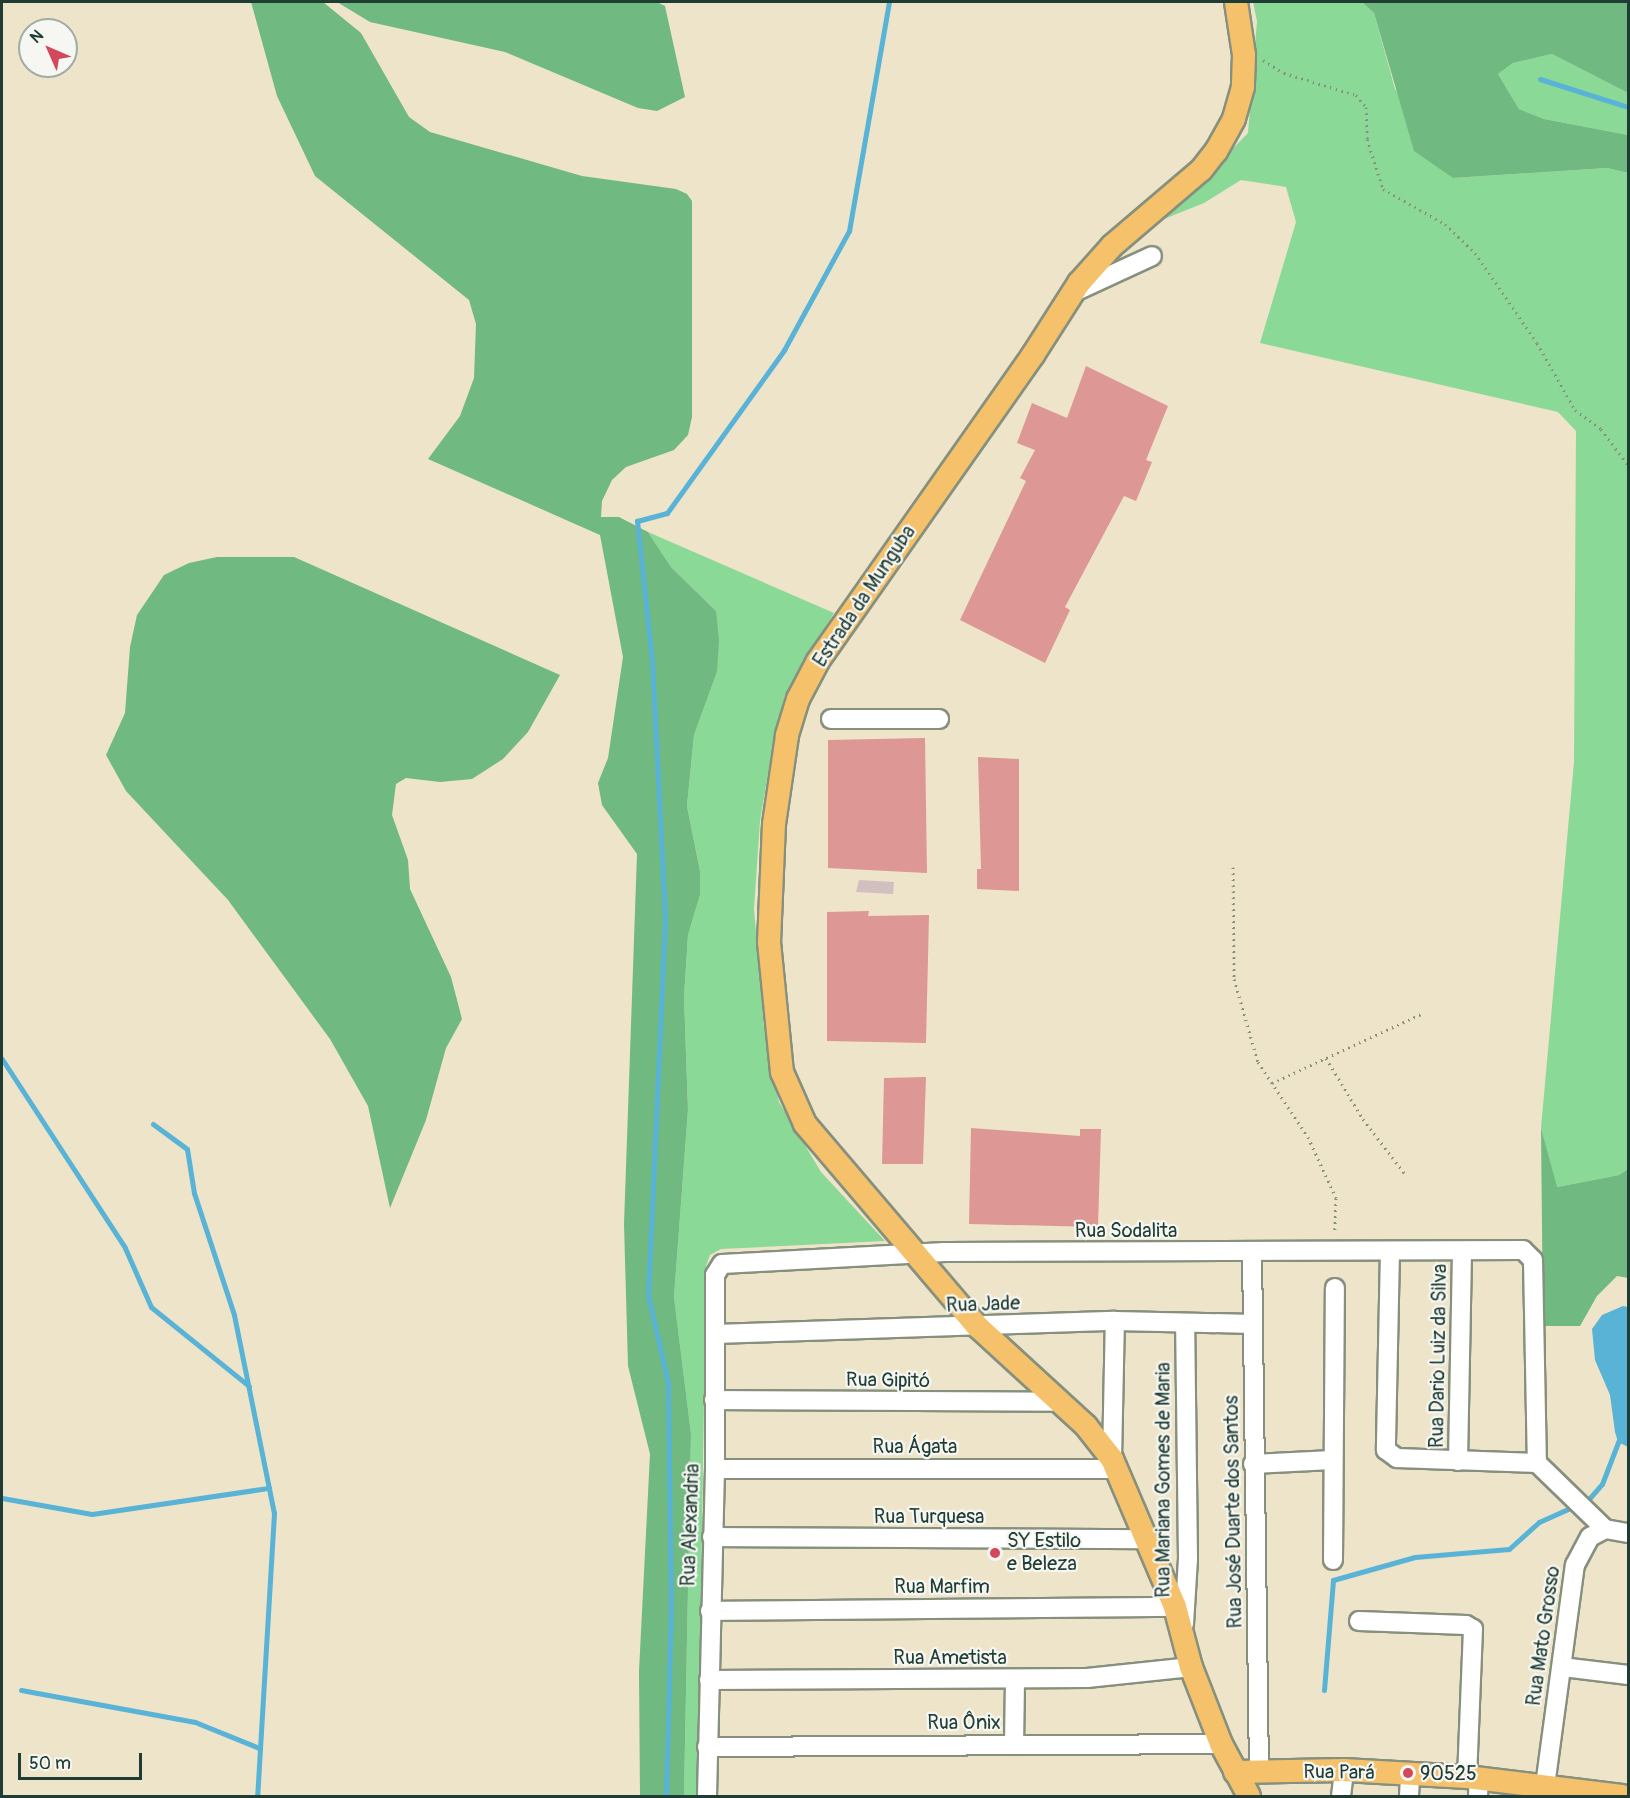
<!DOCTYPE html>
<meta charset="utf-8">
<style>
body{margin:0}
#map{position:relative;width:1630px;height:1798px;overflow:hidden;background:#eee4c9;font-family:Pangolin,sans-serif}
div>[style]{position:absolute}
.industrial>*{inset:0;background:#d2bfbf}
.green>*{inset:0;background:#8bd997}
.forest>*{inset:0;background:#70b980}
.water>*{inset:0;background:#58b3d6}
.stream>*{height:5px;margin:-2.5px;padding:0 2.5px;transform-origin:2.5px;border-radius:2.5px;background:#58b3d6}
.building>*{inset:0;background:#dd9795}
.path>*{height:3px;margin-top:-1.5px;transform-origin:0;background:repeating-linear-gradient(90deg,#86907e 0 1.5px,transparent 0 6px)}
.roads{filter:drop-shadow(2px 0 #86907e) drop-shadow(-2px 0 #86907e) drop-shadow(0 2px #86907e) drop-shadow(0 -2px #86907e)}
.minor>*{height:18px;margin:-9px;padding:0 9px;transform-origin:9px;border-radius:9px;background:#fff}
.major>*{height:22px;margin:-11px;padding:0 11px;transform-origin:11px;border-radius:11px;background:#f5c16b}
.dots>*{width:16px;height:16px;translate:-50% -50%;box-sizing:border-box;border:3px solid #f6f6f2;border-radius:50%}
span{translate:-50% -50%;white-space:nowrap;text-align:center;line-height:1.15;-webkit-text-stroke:4.5px #f6f6f2;paint-order:stroke}
.street-label{font-size:20px;color:#1f3d34}
.poi-label{font-size:20px;color:#1f3d34}
.left{translate:0 -50%;text-align:left}
.frame{position:absolute;inset:0;border:3px solid #1f3d34;pointer-events:none}
.north{position:absolute;left:18px;top:18px;width:60px;height:60px;box-sizing:border-box;background:#f6f6f2;border:2px solid #a0aca6;border-radius:50%;rotate:315deg;font-size:16px;font-weight:700;line-height:24px;text-align:center;color:#1f3d34}
.north::after{content:'';display:block;margin:auto;width:21px;height:27px;background:#d1495b;clip-path:polygon(50% 0,100% 100%,50% 72%,0 100%)}
.scale{position:absolute;left:18px;top:1753px;width:124px;height:27px;box-sizing:border-box;border:3px solid #1f3d34;border-top:0;padding-left:8px;font-size:18px;line-height:21px;white-space:nowrap;color:#1f3d34;-webkit-text-stroke:4px #f6f6f2;paint-order:stroke}
</style>
<div id="map">
<div class="industrial">
<i style="clip-path:polygon(859px 880px,894px 882px,893px 894px,856px 892px)"></i>
</div>
<div class="green">
<i style="clip-path:polygon(1253px 2px,1362px 2px,1374px 13px,1395px 89px,1453px 178px,1607px 168px,1628px 173px,1628px 1169px,1619px 1175px,1556px 1187px,1541px 1128px,1574px 762px,1576px 431px,1558px 412px,1260px 343px,1296px 222px,1286px 187px,1241px 180px,1204px 203px,1164px 219px,1248px 133px,1257px 21px)"></i>
<i style="clip-path:polygon(1552px 54px,1628px 93px,1628px 135px,1544px 119px,1519px 109px,1498px 74px,1513px 63px)"></i>
<i style="clip-path:polygon(648px 532px,834px 613px,785px 695px,775px 732px,760px 821px,754px 909px,764px 1027px,779px 1102px,821px 1172px,885px 1241px,721px 1249px,710px 1255px,706px 1266px,698px 1796px,684px 1796px,691px 1434px,674px 1297px,688px 1110px,684px 997px,688px 935px,700px 895px,700px 871px,687px 806px,694px 735px,717px 672px,716px 611px,671px 567px)"></i>
</div>
<div class="forest">
<i style="clip-path:polygon(251px 2px,323px 2px,361px 33px,409px 117px,430px 132px,582px 176px,676px 189px,687px 194px,692px 201px,692px 417px,688px 435px,674px 450px,626px 467px,612px 480px,602px 501px,601px 517px,619px 517px,648px 532px,671px 567px,716px 611px,719px 640px,717px 672px,694px 735px,687px 806px,700px 871px,700px 895px,688px 935px,684px 997px,688px 1110px,674px 1297px,691px 1434px,684px 1796px,640px 1796px,639px 1671px,650px 1454px,628px 1366px,624px 1224px,637px 854px,602px 805px,598px 783px,608px 758px,623px 657px,600px 535px,428px 459px,460px 416px,474px 378px,476px 324px,469px 300px,315px 176px,277px 96px)"></i>
<i style="clip-path:polygon(337px 2px,657px 2px,665px 6px,685px 97px,657px 111px,638px 108px,505px 52px,370px 22px)"></i>
<i style="clip-path:polygon(1362px 2px,1628px 2px,1628px 93px,1552px 54px,1513px 63px,1498px 74px,1519px 109px,1544px 119px,1628px 135px,1628px 173px,1607px 168px,1453px 178px,1414px 151px,1374px 13px)"></i>
<i style="clip-path:polygon(217px 557px,294px 557px,560px 675px,528px 732px,503px 759px,472px 779px,440px 782px,406px 778px,396px 784px,392px 815px,408px 860px,410px 889px,451px 977px,462px 1019px,446px 1048px,426px 1120px,390px 1208px,368px 1106px,330px 1039px,228px 900px,126px 791px,106px 755px,125px 713px,130px 647px,137px 615px,164px 575px,189px 563px)"></i>
<i style="clip-path:polygon(1541px 1128px,1557px 1187px,1619px 1175px,1628px 1169px,1628px 1278px,1617px 1276px,1597px 1296px,1580px 1326px,1543px 1326px)"></i>
</div>
<div class="water">
<i style="clip-path:polygon(1623px 1306px,1628px 1307px,1628px 1447px,1618px 1442px,1615px 1432px,1610px 1395px,1595px 1360px,1592px 1329px,1602px 1315px)"></i>
</div>
<div class="stream">
<i style="left:1540px;top:79px;width:92px;rotate:17.7deg"></i>
<i style="left:2px;top:1059px;width:225px;rotate:56.9deg"></i>
<i style="left:125px;top:1248px;width:64px;rotate:66.2deg"></i>
<i style="left:151px;top:1307px;width:126px;rotate:38.9deg"></i>
<i style="left:153px;top:1124px;width:42px;rotate:36.3deg"></i>
<i style="left:187px;top:1149px;width:45px;rotate:81deg"></i>
<i style="left:194px;top:1193px;width:128px;rotate:71.8deg"></i>
<i style="left:234px;top:1315px;width:202px;rotate:78.6deg"></i>
<i style="left:274px;top:1513px;width:284px;rotate:93.4deg"></i>
<i style="left:2px;top:1498px;width:91px;rotate:10.1deg"></i>
<i style="left:92px;top:1514px;width:179px;rotate:-8.4deg"></i>
<i style="left:21px;top:1690px;width:177px;rotate:10.4deg"></i>
<i style="left:195px;top:1722px;width:69px;rotate:22.1deg"></i>
<i style="left:1324px;top:1690px;width:110px;rotate:-85.3deg"></i>
<i style="left:1333px;top:1580px;width:85px;rotate:-15.7deg"></i>
<i style="left:1415px;top:1557px;width:94px;rotate:-4.9deg"></i>
<i style="left:1509px;top:1549px;width:40px;rotate:-42deg"></i>
<i style="left:1539px;top:1522px;width:54px;rotate:-24.2deg"></i>
<i style="left:1588px;top:1500px;width:21px;rotate:-49deg"></i>
<i style="left:1602px;top:1484px;width:50px;rotate:-69deg"></i>
<i style="left:666px;top:1796px;width:189px;rotate:-88.5deg"></i>
<i style="left:671px;top:1607px;width:224px;rotate:-90.8deg"></i>
<i style="left:668px;top:1383px;width:90px;rotate:-102.8deg"></i>
<i style="left:648px;top:1295px;width:378px;rotate:-87.4deg"></i>
<i style="left:665px;top:917px;width:256px;rotate:-92.9deg"></i>
<i style="left:652px;top:661px;width:141px;rotate:-96.1deg"></i>
<i style="left:637px;top:521px;width:31px;rotate:-15deg"></i>
<i style="left:667px;top:513px;width:201px;rotate:-54.3deg"></i>
<i style="left:784px;top:350px;width:136px;rotate:-61.4deg"></i>
<i style="left:849px;top:231px;width:232px;rotate:-80.1deg"></i>
</div>
<div class="building">
<i style="clip-path:polygon(1086px 366px,1168px 406px,1146px 460px,1152px 462px,1136px 501px,1124px 496px,1065px 607px,1070px 610px,1045px 663px,960px 620px,1026px 481px,1020px 478px,1035px 450px,1017px 443px,1032px 403px,1067px 418px)"></i>
<i style="clip-path:polygon(925px 738px,927px 873px,828px 868px,828px 740px)"></i>
<i style="clip-path:polygon(978px 757px,1019px 759px,1019px 891px,977px 889px,977px 869px,981px 869px)"></i>
<i style="clip-path:polygon(869px 911px,868px 916px,929px 915px,926px 1043px,827px 1041px,827px 912px)"></i>
<i style="clip-path:polygon(926px 1077px,923px 1164px,882px 1164px,884px 1078px)"></i>
<i style="clip-path:polygon(971px 1128px,1080px 1136px,1080px 1129px,1101px 1129px,1098px 1227px,969px 1224px)"></i>
</div>
<div class="path">
<i style="left:1263px;top:60px;width:25px;rotate:32deg"></i>
<i style="left:1284px;top:73px;width:75px;rotate:17deg"></i>
<i style="left:1356px;top:95px;width:16px;rotate:50deg"></i>
<i style="left:1366px;top:107px;width:32px;rotate:88deg"></i>
<i style="left:1367px;top:139px;width:52px;rotate:72.3deg"></i>
<i style="left:1383px;top:189px;width:71px;rotate:29.4deg"></i>
<i style="left:1445px;top:224px;width:42px;rotate:44deg"></i>
<i style="left:1475px;top:253px;width:109px;rotate:55.4deg"></i>
<i style="left:1537px;top:343px;width:77px;rotate:60.4deg"></i>
<i style="left:1575px;top:410px;width:32px;rotate:36deg"></i>
<i style="left:1601px;top:429px;width:45px;rotate:53.1deg"></i>
<i style="left:1233px;top:867px;width:112px;rotate:89.5deg"></i>
<i style="left:1234px;top:979px;width:86px;rotate:73.9deg"></i>
<i style="left:1258px;top:1062px;width:90px;rotate:56.3deg"></i>
<i style="left:1308px;top:1137px;width:67px;rotate:65.3deg"></i>
<i style="left:1336px;top:1198px;width:35px;rotate:92deg"></i>
<i style="left:1326px;top:1058px;width:71px;rotate:58.8deg"></i>
<i style="left:1363px;top:1119px;width:69px;rotate:52.6deg"></i>
<i style="left:1272px;top:1083px;width:164px;rotate:-24.8deg"></i>
</div>
<div class="roads">
<div class="minor">
<i style="left:1072px;top:293px;width:88px;rotate:-24.8deg"></i>
<i style="left:831px;top:719px;width:108px"></i>
<i style="left:1390px;top:1251px;width:199px;rotate:91.2deg"></i>
<i style="left:1386px;top:1450px;width:14px;rotate:36deg"></i>
<i style="left:1397px;top:1458px;width:140px;rotate:2deg"></i>
<i style="left:1252px;top:1252px;width:519px;rotate:89.23deg"></i>
<i style="left:715px;top:1334px;width:400px;rotate:-1.9deg"></i>
<i style="left:1115px;top:1321px;width:138px;rotate:1.2deg"></i>
<i style="left:714px;top:1400px;width:347px;rotate:0.3deg"></i>
<i style="left:1112px;top:1459px;width:138px;rotate:-88.8deg"></i>
<i style="left:1458px;top:1461px;width:210px;rotate:-88.9deg"></i>
<i style="left:1537px;top:1463px;width:95px;rotate:44.1deg"></i>
<i style="left:1253px;top:1464px;width:79px;rotate:-2.9deg"></i>
<i style="left:715px;top:1469px;width:401px"></i>
<i style="left:712px;top:1537px;width:435px;rotate:0.3deg"></i>
<i style="left:1333px;top:1560px;width:272px;rotate:-89.6deg"></i>
<i style="left:710px;top:1611px;width:465px;rotate:-0.5deg"></i>
<i style="left:1359px;top:1621px;width:107px;rotate:2.1deg"></i>
<i style="left:1466px;top:1625px;width:8px;rotate:30deg"></i>
<i style="left:1473px;top:1629px;width:148px;rotate:92.3deg"></i>
<i style="left:1184px;top:1624px;width:65px;rotate:-86.5deg"></i>
<i style="left:1188px;top:1559px;width:236px;rotate:-90.7deg"></i>
<i style="left:1562px;top:1667px;width:66px;rotate:6.9deg"></i>
<i style="left:709px;top:1680px;width:378px;rotate:-0.3deg"></i>
<i style="left:1087px;top:1678px;width:105px;rotate:-6deg"></i>
<i style="left:1014px;top:1745px;width:66px;rotate:-89.1deg"></i>
<i style="left:707px;top:1747px;width:514px;rotate:-0.33deg"></i>
<i style="left:1545px;top:1786px;width:223px;rotate:-82.3deg"></i>
<i style="left:1575px;top:1565px;width:32px;rotate:-62deg"></i>
<i style="left:1590px;top:1537px;width:17px;rotate:-28deg"></i>
<i style="left:1605px;top:1529px;width:23px;rotate:10deg"></i>
<i style="left:707px;top:1796px;width:327px;rotate:-88.6deg"></i>
<i style="left:715px;top:1469px;width:194px;rotate:-90deg"></i>
<i style="left:715px;top:1275px;width:13px;rotate:-58deg"></i>
<i style="left:722px;top:1264px;width:223px;rotate:-3.1deg"></i>
<i style="left:945px;top:1252px;width:578px;rotate:-0.2deg"></i>
<i style="left:1523px;top:1250px;width:14px;rotate:45deg"></i>
<i style="left:1533px;top:1260px;width:203px;rotate:88.9deg"></i>
<i style="left:1341px;top:1796px;width:26px;rotate:-83deg"></i>
<i style="left:1409px;top:1796px;width:21px;rotate:-87deg"></i>
<i style="left:1478px;top:1796px;width:17px;rotate:-87deg"></i>
</div>
<div class="major">
<i style="left:1236px;top:2px;width:54px;rotate:81.4deg"></i>
<i style="left:1244px;top:55px;width:32px;rotate:92deg"></i>
<i style="left:1243px;top:87px;width:33px;rotate:106deg"></i>
<i style="left:1234px;top:119px;width:37px;rotate:119deg"></i>
<i style="left:1216px;top:151px;width:24px;rotate:128deg"></i>
<i style="left:1201px;top:170px;width:117px;rotate:139.5deg"></i>
<i style="left:1112px;top:246px;width:50px;rotate:131.7deg"></i>
<i style="left:1079px;top:283px;width:85px;rotate:122.6deg"></i>
<i style="left:1033px;top:355px;width:374px;rotate:125.1deg"></i>
<i style="left:818px;top:661px;width:43px;rotate:117.8deg"></i>
<i style="left:798px;top:699px;width:39px;rotate:107deg"></i>
<i style="left:787px;top:736px;width:89px;rotate:98.4deg"></i>
<i style="left:774px;top:824px;width:118px;rotate:92.4deg"></i>
<i style="left:769px;top:942px;width:131px;rotate:84.3deg"></i>
<i style="left:782px;top:1072px;width:57px;rotate:66.1deg"></i>
<i style="left:805px;top:1124px;width:265px;rotate:49.6deg"></i>
<i style="left:977px;top:1326px;width:148px;rotate:42.5deg"></i>
<i style="left:1086px;top:1426px;width:42px;rotate:51.8deg"></i>
<i style="left:1112px;top:1459px;width:161px;rotate:66.9deg"></i>
<i style="left:1175px;top:1607px;width:62px;rotate:75.1deg"></i>
<i style="left:1191px;top:1667px;width:83px;rotate:68.7deg"></i>
<i style="left:1221px;top:1744px;width:59px;rotate:61.7deg"></i>
<i style="left:1235px;top:1772px;width:109px;rotate:-1.1deg"></i>
<i style="left:1344px;top:1770px;width:123px;rotate:3.3deg"></i>
<i style="left:1467px;top:1777px;width:156px;rotate:7deg"></i>
</div>
</div>
<div class="dots">
<i style="left:995px;top:1553px;background:#d1495b"></i>
<i style="left:1408px;top:1773px;background:#d1495b"></i>
</div>
<div class="street-label">
<span style="left:864px;top:596px;rotate:-56deg">Estrada da Munguba</span>
<span style="left:1126px;top:1230px">Rua Sodalita</span>
<span style="left:983px;top:1304px;rotate:-2deg">Rua Jade</span>
<span style="left:1438px;top:1356px;rotate:-89deg">Rua Dario Luiz da Silva</span>
<span style="left:888px;top:1380px;rotate:1deg">Rua Gipitó</span>
<span style="left:915px;top:1446px">Rua Ágata</span>
<span style="left:1163px;top:1480px;rotate:-90deg">Rua Mariana Gomes de Maria</span>
<span style="left:1233px;top:1512px;rotate:-91deg">Rua José Duarte dos Santos</span>
<span style="left:929px;top:1516px">Rua Turquesa</span>
<span style="left:690px;top:1525px;rotate:-88deg">Rua Alexandria</span>
<span style="left:942px;top:1586px">Rua Marfim</span>
<span style="left:1543px;top:1636px;rotate:-82deg">Rua Mato Grosso</span>
<span style="left:950px;top:1657px">Rua Ametista</span>
<span style="left:964px;top:1722px">Rua Ônix</span>
<span style="left:1339px;top:1772px;rotate:1deg">Rua Pará</span>
</div>
<div class="poi-label">
<span class="left" style="left:1007px;top:1552px">SY Estilo<br>e Beleza</span>
<span class="left" style="left:1420px;top:1773px">90525</span>
</div>
<div class="frame"></div>
<div class="north">N</div>
<div class="scale">50 m</div>
</div>
